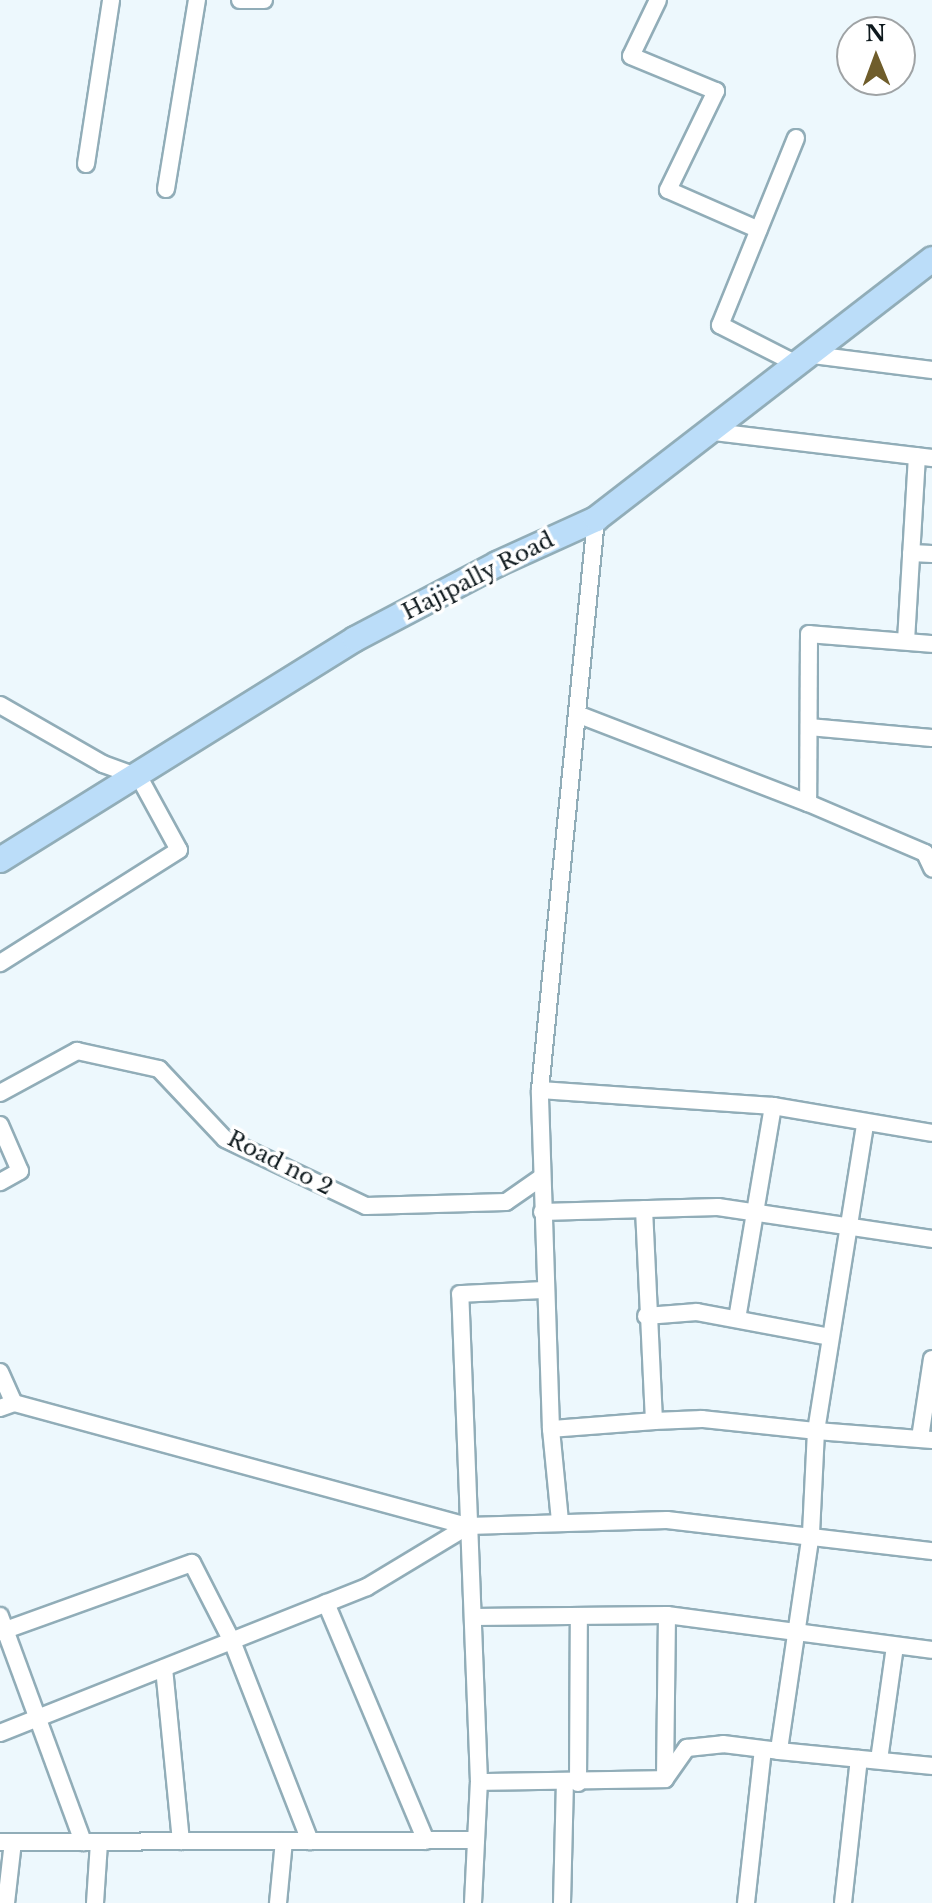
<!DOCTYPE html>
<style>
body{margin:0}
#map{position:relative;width:932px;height:1903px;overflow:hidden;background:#edf8fd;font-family:"Libre Baskerville",serif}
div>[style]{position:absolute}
.roads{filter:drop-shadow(2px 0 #91adb8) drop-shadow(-2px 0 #91adb8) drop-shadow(0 2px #91adb8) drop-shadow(0 -2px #91adb8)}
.street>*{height:16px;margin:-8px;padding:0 8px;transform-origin:8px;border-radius:8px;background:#fff}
.secondary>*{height:24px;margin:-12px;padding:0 12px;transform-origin:12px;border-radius:12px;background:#bbddf9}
span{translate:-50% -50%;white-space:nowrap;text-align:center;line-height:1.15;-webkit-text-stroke:7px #fff;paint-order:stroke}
.street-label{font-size:22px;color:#0e191d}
.north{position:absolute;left:836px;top:16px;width:80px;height:80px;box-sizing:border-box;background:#fff;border:2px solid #9fa3a5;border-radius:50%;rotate:359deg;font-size:22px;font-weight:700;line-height:32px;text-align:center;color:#0e191d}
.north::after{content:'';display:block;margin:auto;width:28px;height:36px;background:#6f5d2b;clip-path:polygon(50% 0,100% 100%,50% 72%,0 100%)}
</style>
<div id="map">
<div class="roads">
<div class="street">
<i style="left:240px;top:0;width:24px"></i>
<i style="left:658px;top:0;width:62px;rotate:115.7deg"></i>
<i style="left:631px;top:56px;width:92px;rotate:22.4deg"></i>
<i style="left:716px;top:91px;width:110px;rotate:115.9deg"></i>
<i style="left:668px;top:190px;width:99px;rotate:23.7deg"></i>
<i style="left:796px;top:138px;width:202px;rotate:112.1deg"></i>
<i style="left:720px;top:325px;width:89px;rotate:26.9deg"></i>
<i style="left:86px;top:164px;width:166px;rotate:-81.3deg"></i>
<i style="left:166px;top:189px;width:192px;rotate:-80.7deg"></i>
<i style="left:813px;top:355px;width:120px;rotate:7.2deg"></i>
<i style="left:714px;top:432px;width:220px;rotate:6.8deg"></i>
<i style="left:911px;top:553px;width:21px;rotate:3deg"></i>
<i style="left:906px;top:641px;width:185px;rotate:-86.6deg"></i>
<i style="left:932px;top:644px;width:123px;rotate:-175.4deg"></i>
<i style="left:809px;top:634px;width:169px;rotate:90.3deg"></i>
<i style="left:808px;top:803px;width:127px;rotate:23.1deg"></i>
<i style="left:925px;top:853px;width:17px;rotate:65deg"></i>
<i style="left:0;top:705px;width:119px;rotate:29.8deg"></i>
<i style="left:103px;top:764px;width:38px;rotate:20deg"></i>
<i style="left:139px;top:777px;width:83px;rotate:61.3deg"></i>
<i style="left:179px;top:850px;width:212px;rotate:147.7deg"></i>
<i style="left:577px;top:714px;width:248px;rotate:21.1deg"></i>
<i style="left:809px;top:727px;width:123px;rotate:5.1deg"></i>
<i style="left:540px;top:1090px;width:234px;rotate:3.9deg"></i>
<i style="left:773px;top:1106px;width:161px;rotate:9.6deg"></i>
<i style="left:0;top:1093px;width:88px;rotate:-28.6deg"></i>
<i style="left:77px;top:1051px;width:84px;rotate:12.4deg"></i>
<i style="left:159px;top:1069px;width:96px;rotate:46.7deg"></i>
<i style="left:225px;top:1139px;width:156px;rotate:25.4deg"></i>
<i style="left:366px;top:1206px;width:140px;rotate:-1.6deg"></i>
<i style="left:506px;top:1202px;width:44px;rotate:-34.8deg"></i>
<i style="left:0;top:1125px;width:50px;rotate:66.5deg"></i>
<i style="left:20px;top:1171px;width:23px;rotate:151deg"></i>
<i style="left:644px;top:1209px;width:212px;rotate:87.3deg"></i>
<i style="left:654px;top:1421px;width:48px;rotate:-2.4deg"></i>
<i style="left:702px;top:1419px;width:115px;rotate:6deg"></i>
<i style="left:816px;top:1431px;width:310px;rotate:-80.9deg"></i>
<i style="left:542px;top:1212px;width:176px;rotate:-1.6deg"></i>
<i style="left:718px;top:1207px;width:216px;rotate:8.5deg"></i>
<i style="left:646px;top:1316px;width:51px;rotate:-4.5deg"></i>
<i style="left:697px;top:1312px;width:135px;rotate:10.6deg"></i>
<i style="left:737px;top:1319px;width:216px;rotate:-80.4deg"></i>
<i style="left:0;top:1372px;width:34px;rotate:66deg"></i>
<i style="left:0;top:1408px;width:15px;rotate:-20deg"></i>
<i style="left:14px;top:1403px;width:470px;rotate:15.2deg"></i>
<i style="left:468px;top:1526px;width:199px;rotate:-1.7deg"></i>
<i style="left:667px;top:1520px;width:267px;rotate:6.7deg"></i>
<i style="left:551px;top:1429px;width:339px;rotate:-91.9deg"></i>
<i style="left:540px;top:1090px;width:574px;rotate:-84.4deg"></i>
<i style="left:920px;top:1438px;width:80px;rotate:-81.4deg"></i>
<i style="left:932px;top:1440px;width:116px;rotate:-175.6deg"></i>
<i style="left:816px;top:1431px;width:102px;rotate:92.8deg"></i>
<i style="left:811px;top:1533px;width:220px;rotate:98.4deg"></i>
<i style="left:779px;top:1751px;width:154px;rotate:5.6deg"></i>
<i style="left:560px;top:1521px;width:92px;rotate:-95.6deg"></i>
<i style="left:551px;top:1429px;width:103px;rotate:-4.4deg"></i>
<i style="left:326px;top:1603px;width:258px;rotate:67.2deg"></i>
<i style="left:667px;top:1615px;width:164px;rotate:90.7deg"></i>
<i style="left:665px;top:1779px;width:38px;rotate:-55deg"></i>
<i style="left:687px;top:1748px;width:36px;rotate:-6deg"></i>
<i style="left:723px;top:1744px;width:56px;rotate:7.1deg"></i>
<i style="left:0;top:1616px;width:241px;rotate:69.8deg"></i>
<i style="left:473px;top:1617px;width:194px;rotate:-0.6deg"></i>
<i style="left:667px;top:1615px;width:267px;rotate:7.5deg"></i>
<i style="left:0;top:1632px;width:204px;rotate:-19.8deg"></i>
<i style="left:192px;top:1563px;width:88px;rotate:62.9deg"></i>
<i style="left:232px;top:1641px;width:215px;rotate:68.7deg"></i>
<i style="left:164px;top:1668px;width:174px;rotate:84.4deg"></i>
<i style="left:0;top:1733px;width:395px;rotate:-21.7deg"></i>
<i style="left:367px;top:1587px;width:118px;rotate:-31.1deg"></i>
<i style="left:879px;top:1760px;width:115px;rotate:-82deg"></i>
<i style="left:479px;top:1782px;width:186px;rotate:-0.9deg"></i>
<i style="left:578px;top:1783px;width:167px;rotate:-89.7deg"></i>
<i style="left:0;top:1842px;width:476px;rotate:-0.2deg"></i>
<i style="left:6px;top:1903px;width:61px;rotate:-83.5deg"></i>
<i style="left:95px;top:1903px;width:61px;rotate:-86.2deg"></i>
<i style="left:278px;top:1903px;width:62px;rotate:-84.5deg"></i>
<i style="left:473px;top:1903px;width:121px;rotate:-87.2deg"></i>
<i style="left:479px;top:1782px;width:488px;rotate:-92.2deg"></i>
<i style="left:460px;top:1294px;width:86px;rotate:-2.7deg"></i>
<i style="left:562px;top:1903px;width:120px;rotate:-88.6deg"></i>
<i style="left:746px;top:1903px;width:154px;rotate:-83.7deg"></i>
<i style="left:843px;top:1903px;width:145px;rotate:-83.7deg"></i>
</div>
<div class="secondary">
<i style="left:0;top:860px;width:418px;rotate:-31.9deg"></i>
<i style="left:355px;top:639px;width:161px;rotate:-27.8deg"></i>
<i style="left:497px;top:564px;width:109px;rotate:-24.4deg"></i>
<i style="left:596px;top:519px;width:425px;rotate:-37.7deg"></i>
</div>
</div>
<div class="street-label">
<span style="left:478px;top:576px;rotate:-27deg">Hajipally Road</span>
<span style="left:280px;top:1163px;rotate:27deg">Road no 2</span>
</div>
<div class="north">N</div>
</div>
